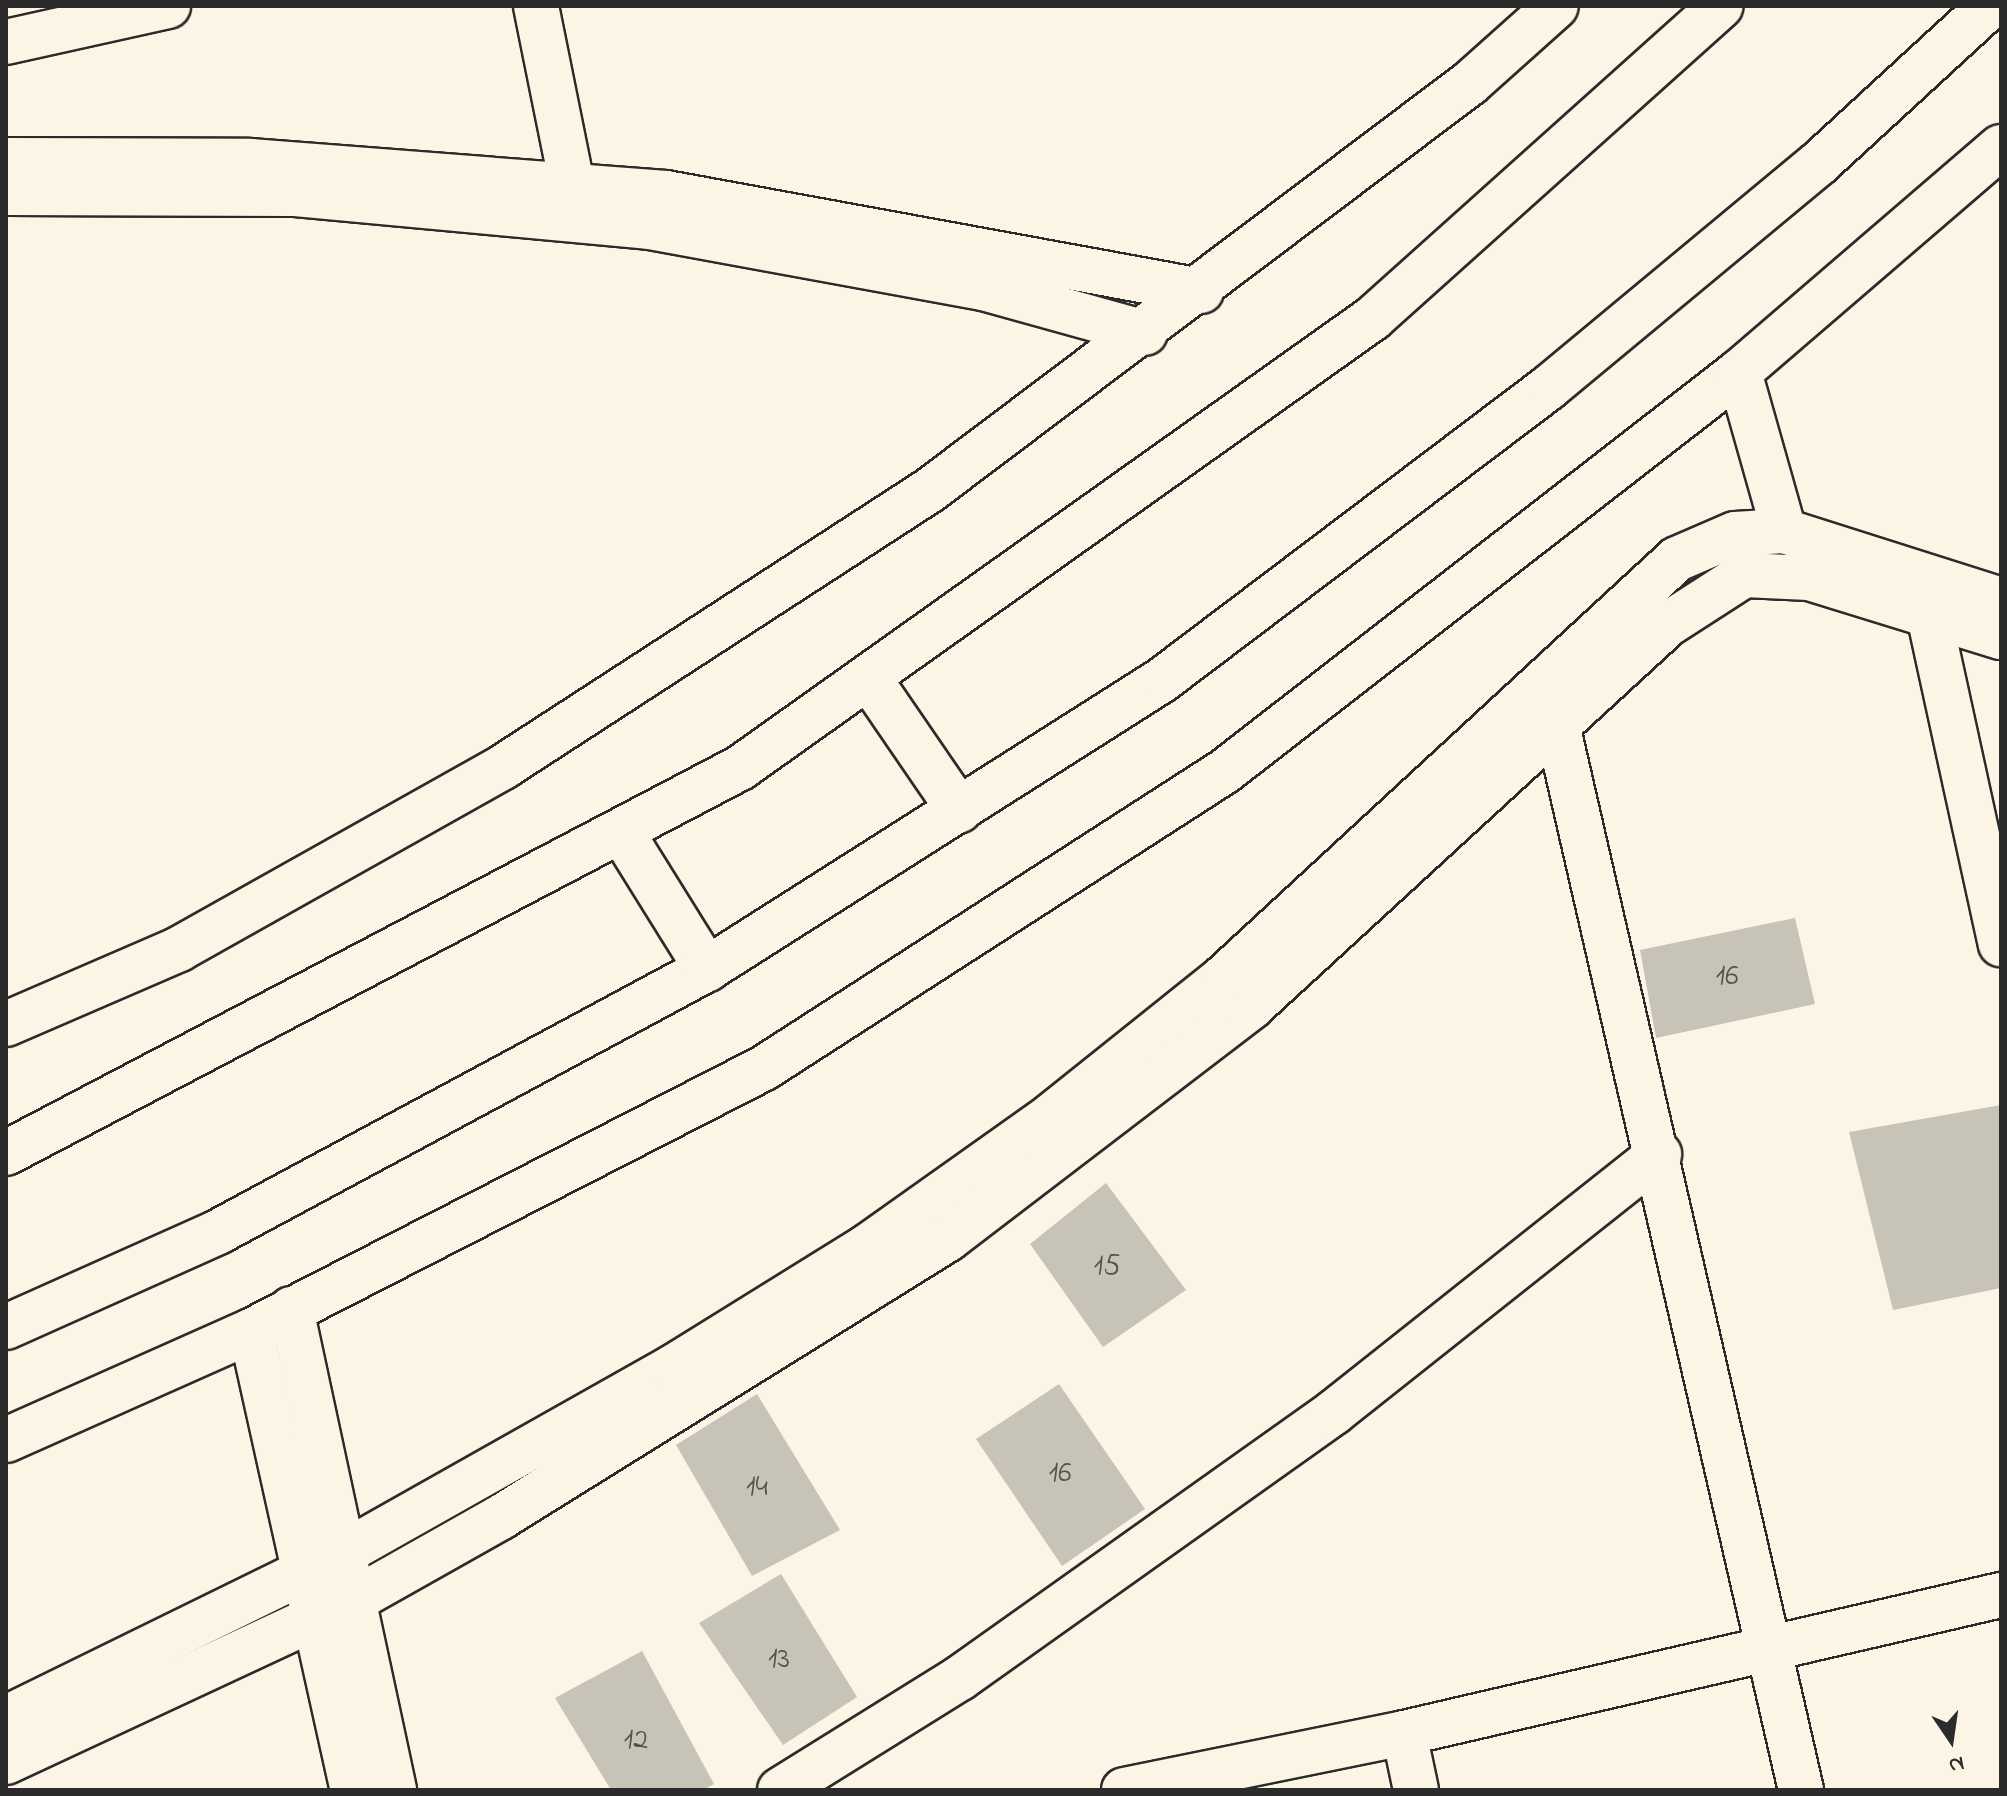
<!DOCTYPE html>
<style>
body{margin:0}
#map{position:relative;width:2007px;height:1796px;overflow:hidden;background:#fcf5e5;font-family:"Indie Flower",sans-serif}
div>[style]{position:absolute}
.building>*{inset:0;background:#c8c3b7}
.roads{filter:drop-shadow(2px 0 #2b2b2b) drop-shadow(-2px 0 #2b2b2b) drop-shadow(0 2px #2b2b2b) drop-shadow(0 -2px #2b2b2b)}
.minor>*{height:44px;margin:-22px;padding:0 22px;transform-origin:22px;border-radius:22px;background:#fcf5e5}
.major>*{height:44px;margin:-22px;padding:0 22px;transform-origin:22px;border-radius:22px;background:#fcf5e5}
span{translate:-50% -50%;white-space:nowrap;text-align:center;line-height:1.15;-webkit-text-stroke:6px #fcf5e5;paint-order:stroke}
.number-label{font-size:30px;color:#52514e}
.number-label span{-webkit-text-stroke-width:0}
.frame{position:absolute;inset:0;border:8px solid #2b2b2b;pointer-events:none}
.north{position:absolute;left:1911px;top:1700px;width:80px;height:80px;-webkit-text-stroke:6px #fcf5e5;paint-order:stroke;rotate:167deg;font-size:22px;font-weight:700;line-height:32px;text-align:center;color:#2b2b2b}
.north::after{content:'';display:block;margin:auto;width:28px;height:36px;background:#2b2b2b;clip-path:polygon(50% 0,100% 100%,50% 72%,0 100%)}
</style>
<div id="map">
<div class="building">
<i style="clip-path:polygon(1795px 918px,1815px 1004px,1656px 1038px,1640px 950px)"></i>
<i style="clip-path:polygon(2001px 1105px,2001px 1288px,1893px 1310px,1849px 1132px)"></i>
<i style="clip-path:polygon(1106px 1183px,1186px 1290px,1103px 1347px,1030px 1244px)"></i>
<i style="clip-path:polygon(1059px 1384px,1145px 1509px,1062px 1566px,976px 1439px)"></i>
<i style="clip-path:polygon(757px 1394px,840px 1530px,752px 1576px,676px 1445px)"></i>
<i style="clip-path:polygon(781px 1574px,857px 1697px,783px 1745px,699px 1623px)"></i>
<i style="clip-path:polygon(642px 1651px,714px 1784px,703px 1790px,611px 1790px,555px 1698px)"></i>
</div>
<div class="roads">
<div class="minor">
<i style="left:536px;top:6px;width:182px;rotate:78.6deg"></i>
<i style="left:6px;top:42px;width:166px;rotate:-12.5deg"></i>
<i style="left:6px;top:160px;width:244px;rotate:0.2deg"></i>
<i style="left:250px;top:161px;width:417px;rotate:4.4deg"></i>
<i style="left:666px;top:193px;width:544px;rotate:10.38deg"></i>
<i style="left:6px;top:193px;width:287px;rotate:0.2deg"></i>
<i style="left:293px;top:194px;width:359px;rotate:5.3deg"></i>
<i style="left:650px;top:227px;width:339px;rotate:10.4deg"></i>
<i style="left:983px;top:288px;width:168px;rotate:15.5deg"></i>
<i style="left:1739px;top:372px;width:165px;rotate:74.2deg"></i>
<i style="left:1929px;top:615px;width:337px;rotate:77.7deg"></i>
<i style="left:870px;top:680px;width:158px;rotate:55.6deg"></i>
<i style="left:1558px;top:729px;width:1088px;rotate:77.1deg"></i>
<i style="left:621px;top:831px;width:163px;rotate:58.1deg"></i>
<i style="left:6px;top:1024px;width:189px;rotate:-23.4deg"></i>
<i style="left:179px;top:949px;width:372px;rotate:-29.3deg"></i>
<i style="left:503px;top:767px;width:509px;rotate:-32.97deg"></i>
<i style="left:930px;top:490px;width:676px;rotate:-37.01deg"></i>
<i style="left:1470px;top:83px;width:115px;rotate:-41.8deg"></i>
<i style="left:291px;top:1309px;width:492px;rotate:77.9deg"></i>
<i style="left:251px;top:1331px;width:470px;rotate:77.5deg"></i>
<i style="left:6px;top:1440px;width:268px;rotate:-24deg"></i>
<i style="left:251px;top:1331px;width:576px;rotate:-27.14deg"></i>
<i style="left:764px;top:1068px;width:548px;rotate:-32.79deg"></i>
<i style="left:1225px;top:771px;width:651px;rotate:-37.82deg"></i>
<i style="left:1739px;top:372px;width:345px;rotate:-40.7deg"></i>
<i style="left:6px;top:1718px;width:375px;rotate:-26.1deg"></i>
<i style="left:343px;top:1553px;width:379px;rotate:-29.4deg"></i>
<i style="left:673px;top:1367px;width:229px;rotate:-31.8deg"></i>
<i style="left:868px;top:1246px;width:226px;rotate:-35.4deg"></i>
<i style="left:1052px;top:1115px;width:221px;rotate:-38.7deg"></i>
<i style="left:1224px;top:977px;width:616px;rotate:-42.7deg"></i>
<i style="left:1677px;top:559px;width:63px;rotate:-23.3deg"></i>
<i style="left:1735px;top:534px;width:49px;rotate:-3.5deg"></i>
<i style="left:1784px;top:531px;width:228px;rotate:17.6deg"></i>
<i style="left:6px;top:1762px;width:382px;rotate:-25deg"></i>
<i style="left:352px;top:1601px;width:171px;rotate:-29.4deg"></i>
<i style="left:501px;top:1517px;width:526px;rotate:-31.88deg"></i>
<i style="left:948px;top:1239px;width:382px;rotate:-37.4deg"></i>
<i style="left:1251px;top:1007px;width:566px;rotate:-42.57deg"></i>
<i style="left:1668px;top:624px;width:90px;rotate:-32.8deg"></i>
<i style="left:1744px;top:575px;width:65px;rotate:2.6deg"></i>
<i style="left:1809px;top:578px;width:201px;rotate:17.1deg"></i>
<i style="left:780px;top:1790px;width:212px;rotate:-31.9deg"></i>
<i style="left:960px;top:1678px;width:459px;rotate:-35.4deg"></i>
<i style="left:1334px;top:1412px;width:415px;rotate:-38.4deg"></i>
<i style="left:1124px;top:1790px;width:286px;rotate:-11.5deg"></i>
<i style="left:1416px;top:1790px;width:58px;rotate:-101.9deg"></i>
<i style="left:1404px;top:1733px;width:613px;rotate:-13.02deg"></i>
</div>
<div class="major">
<i style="left:6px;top:1153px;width:829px;rotate:-27.68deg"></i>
<i style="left:740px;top:768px;width:777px;rotate:-35.41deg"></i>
<i style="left:1373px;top:318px;width:467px;rotate:-41.9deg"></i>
<i style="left:6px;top:1327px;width:232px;rotate:-24.1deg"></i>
<i style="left:218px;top:1232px;width:555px;rotate:-28.27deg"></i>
<i style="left:707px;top:969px;width:539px;rotate:-32.42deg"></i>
<i style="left:1162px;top:680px;width:484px;rotate:-37.1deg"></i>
<i style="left:1548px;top:388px;width:351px;rotate:-39.7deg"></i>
<i style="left:1818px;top:164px;width:234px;rotate:-42.6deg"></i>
</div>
</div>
<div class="number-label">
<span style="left:1727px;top:977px">16</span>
<span style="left:1107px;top:1267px">15</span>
<span style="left:1060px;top:1474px">16</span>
<span style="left:757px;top:1488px">14</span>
<span style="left:779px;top:1660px">13</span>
<span style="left:636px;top:1741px">12</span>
</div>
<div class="frame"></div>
<div class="north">N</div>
</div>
